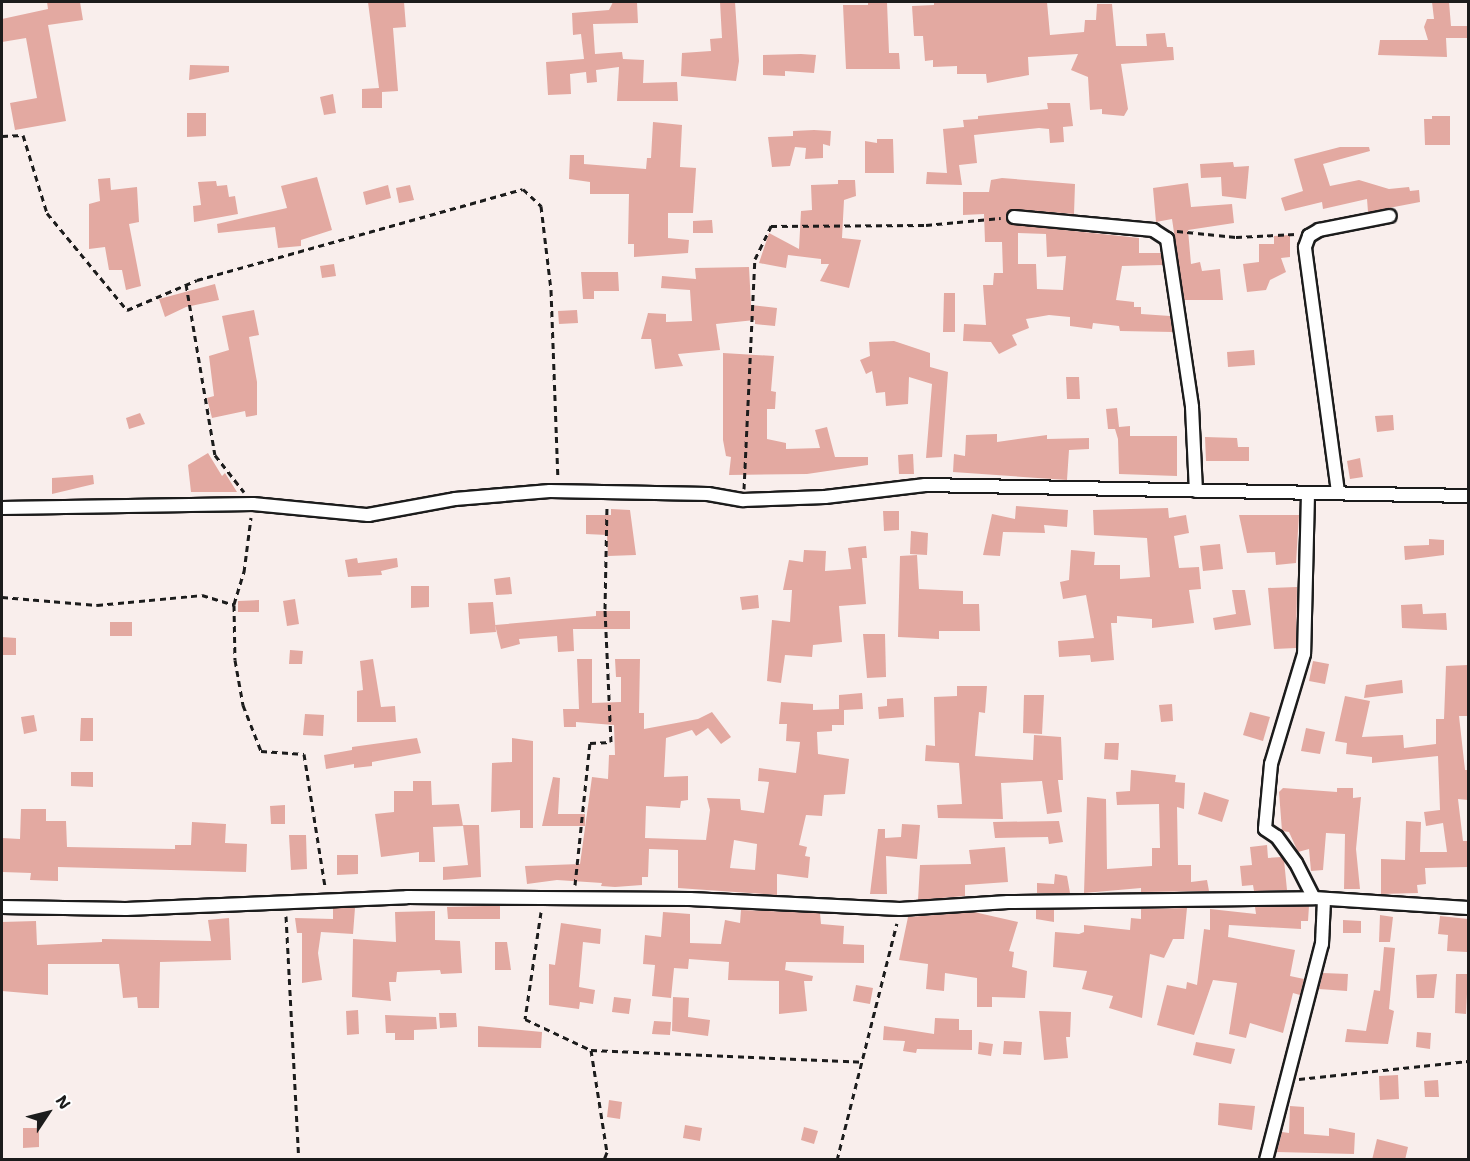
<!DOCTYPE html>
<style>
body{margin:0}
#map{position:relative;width:1470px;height:1161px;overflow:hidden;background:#f9eeec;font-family:"Shantell Sans",sans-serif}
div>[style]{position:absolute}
.building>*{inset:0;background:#e3a9a1}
.path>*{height:3px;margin-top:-1.5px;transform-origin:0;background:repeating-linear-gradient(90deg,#1c1c1c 0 6px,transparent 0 10.5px)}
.roads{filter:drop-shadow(2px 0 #1c1c1c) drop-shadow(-2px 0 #1c1c1c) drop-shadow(0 2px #1c1c1c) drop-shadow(0 -2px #1c1c1c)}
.minor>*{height:12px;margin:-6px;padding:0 6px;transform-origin:6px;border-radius:6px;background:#fff}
span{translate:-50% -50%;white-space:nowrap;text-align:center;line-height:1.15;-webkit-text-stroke:5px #fff;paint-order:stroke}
.frame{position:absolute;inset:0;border:3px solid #1c1c1c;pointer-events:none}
.north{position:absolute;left:18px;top:1083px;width:60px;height:60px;-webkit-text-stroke:4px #fff;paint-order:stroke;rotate:55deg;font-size:16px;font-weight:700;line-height:24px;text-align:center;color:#1c1c1c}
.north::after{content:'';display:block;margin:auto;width:21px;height:27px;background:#1c1c1c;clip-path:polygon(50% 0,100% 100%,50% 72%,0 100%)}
</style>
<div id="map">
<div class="building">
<i style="clip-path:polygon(47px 2px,80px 2px,83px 20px,48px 25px,66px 121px,15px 130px,10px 103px,37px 98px,26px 38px,2px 42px,2px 19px,48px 9px)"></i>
<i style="clip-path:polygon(368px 2px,404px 2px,406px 27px,393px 28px,398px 91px,382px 92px,382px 108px,362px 108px,362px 89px,379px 88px)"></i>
<i style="clip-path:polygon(613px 2px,637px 2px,638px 23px,593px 24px,595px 54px,622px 52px,623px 59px,644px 60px,643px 83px,677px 82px,678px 101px,617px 101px,619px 67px,596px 70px,597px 82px,587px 83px,586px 72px,570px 74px,571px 94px,548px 95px,546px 62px,584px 59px,581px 34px,573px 35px,572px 13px,609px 10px)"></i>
<i style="clip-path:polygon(720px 2px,735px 2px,739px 61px,736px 81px,681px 76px,682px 53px,711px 51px,710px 39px,722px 38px)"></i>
<i style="clip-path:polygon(868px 2px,887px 2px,889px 53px,899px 53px,900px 69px,846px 69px,843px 5px,868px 5px)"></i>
<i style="clip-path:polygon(934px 2px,1047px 2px,1050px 35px,1084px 32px,1085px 20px,1096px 20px,1097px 4px,1112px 4px,1116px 46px,1147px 46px,1146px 34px,1165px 33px,1167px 47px,1173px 47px,1174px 60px,1121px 64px,1128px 109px,1124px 116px,1102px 114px,1102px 109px,1090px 110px,1088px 77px,1071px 70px,1078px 54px,1028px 57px,1029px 75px,987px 83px,986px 74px,957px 74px,957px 66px,933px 67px,933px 60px,925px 61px,923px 36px,914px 36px,912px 6px,934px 5px)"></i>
<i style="clip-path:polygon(1432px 2px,1449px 2px,1451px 26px,1468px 26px,1468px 38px,1446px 38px,1447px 57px,1378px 55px,1380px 40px,1428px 40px,1424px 27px,1427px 19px,1434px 19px)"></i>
<i style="clip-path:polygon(801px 54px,816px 55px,814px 73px,785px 71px,785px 76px,763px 75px,763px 55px)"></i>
<i style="clip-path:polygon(190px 65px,229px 66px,229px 72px,189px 80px)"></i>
<i style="clip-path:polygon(333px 94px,336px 113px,324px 115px,320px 97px)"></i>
<i style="clip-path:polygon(1047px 103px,1070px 103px,1073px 126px,1063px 127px,1064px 142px,1050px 143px,1049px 129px,1039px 128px,974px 135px,977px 163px,959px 165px,962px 185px,926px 184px,927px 172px,947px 173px,943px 129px,964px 127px,963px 120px,978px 119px,978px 116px,1048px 109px)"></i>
<i style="clip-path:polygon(187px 113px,206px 113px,206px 136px,187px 137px)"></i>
<i style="clip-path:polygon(1432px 116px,1450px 116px,1450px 145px,1425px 145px,1424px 119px,1432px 119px)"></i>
<i style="clip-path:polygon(653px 122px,682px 125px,680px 167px,696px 168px,693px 213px,668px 213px,668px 238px,689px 240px,688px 253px,634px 257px,634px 244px,628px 244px,629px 194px,590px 194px,590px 182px,569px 179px,570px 155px,584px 155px,584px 164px,646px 169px,647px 158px,651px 158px)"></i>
<i style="clip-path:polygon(814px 130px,831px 131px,830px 146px,823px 144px,823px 158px,805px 159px,806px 148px,795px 147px,790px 166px,772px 167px,768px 137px,793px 136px,793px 131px)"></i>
<i style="clip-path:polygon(877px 139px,893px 139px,894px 173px,865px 173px,865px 141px,877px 143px)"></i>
<i style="clip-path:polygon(1340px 147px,1369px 147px,1370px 151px,1323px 164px,1330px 186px,1359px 180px,1389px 189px,1409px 187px,1410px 191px,1419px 190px,1420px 202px,1368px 212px,1367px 199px,1323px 209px,1322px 202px,1285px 211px,1281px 198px,1303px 191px,1294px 159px)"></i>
<i style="clip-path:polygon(1233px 162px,1234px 167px,1249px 166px,1246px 199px,1222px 196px,1221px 177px,1201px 178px,1200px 164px)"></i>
<i style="clip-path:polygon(317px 177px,332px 230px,301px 240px,301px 246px,278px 248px,275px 227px,218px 233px,217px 224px,287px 208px,281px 186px)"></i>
<i style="clip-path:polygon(110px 178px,111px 190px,137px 187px,139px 222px,129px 224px,141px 286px,126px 290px,122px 270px,109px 270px,105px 247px,89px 249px,89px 204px,100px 201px,98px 179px)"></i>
<i style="clip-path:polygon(evenodd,1002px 178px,1075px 184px,1074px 214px,1014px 209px,1006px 216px,1010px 224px,1139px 238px,1139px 253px,1161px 253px,1163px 265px,1122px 266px,1116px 300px,1134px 302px,1134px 307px,1141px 307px,1141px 314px,1170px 316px,1173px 332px,1120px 331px,1119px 326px,1093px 323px,1092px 329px,1070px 326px,1070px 317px,1049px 315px,1026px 319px,1029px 328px,1012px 335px,1017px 345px,999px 354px,991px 342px,963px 341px,964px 324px,986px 325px,983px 285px,993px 285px,994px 273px,1003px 273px,1002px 242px,985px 242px,984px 214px,963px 215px,963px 192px,989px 192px,991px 180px,1002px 178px,1018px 233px,1046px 234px,1047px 257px,1066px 256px,1063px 290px,1037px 289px,1036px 264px,1018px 264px,1018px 233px)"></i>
<i style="clip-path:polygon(838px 180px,855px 180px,856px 196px,844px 200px,842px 238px,861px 240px,849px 288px,820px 281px,829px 264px,821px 264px,821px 259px,788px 255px,786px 268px,759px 263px,769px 233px,799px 249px,801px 211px,812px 210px,811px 185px,838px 184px)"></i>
<i style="clip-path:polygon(216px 181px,217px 186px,227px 185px,229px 197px,235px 196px,238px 214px,194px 222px,193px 206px,201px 205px,198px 182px)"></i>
<i style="clip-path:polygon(1188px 183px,1191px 207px,1232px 204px,1234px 223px,1188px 230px,1191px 264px,1200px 262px,1202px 271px,1220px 269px,1223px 300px,1184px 300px,1172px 219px,1156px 222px,1153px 188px)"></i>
<i style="clip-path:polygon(388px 185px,391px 198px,366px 205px,363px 192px)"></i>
<i style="clip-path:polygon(410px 185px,414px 200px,399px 203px,396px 188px)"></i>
<i style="clip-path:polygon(712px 220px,713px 233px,693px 233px,693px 221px)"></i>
<i style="clip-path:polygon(1290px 235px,1290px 257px,1281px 258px,1286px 272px,1270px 280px,1266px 290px,1247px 292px,1243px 264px,1259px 262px,1259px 244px,1274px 244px,1274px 236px)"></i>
<i style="clip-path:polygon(334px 264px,336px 276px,322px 278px,320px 266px)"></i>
<i style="clip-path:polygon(749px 267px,751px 305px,777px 308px,775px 326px,755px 324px,755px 320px,716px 324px,720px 350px,678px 354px,683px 366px,655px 369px,651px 339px,641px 339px,648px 313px,666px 314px,666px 322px,692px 321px,690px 290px,661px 288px,662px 276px,696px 279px,695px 268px)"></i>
<i style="clip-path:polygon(581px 272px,618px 272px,619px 291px,594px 291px,594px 299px,583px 299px)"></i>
<i style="clip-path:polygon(215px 284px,219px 300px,186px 307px,165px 317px,159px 299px)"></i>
<i style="clip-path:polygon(944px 293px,955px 293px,955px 332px,943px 332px)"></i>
<i style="clip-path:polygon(254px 310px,259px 335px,249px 337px,257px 382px,257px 415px,246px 417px,245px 411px,212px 418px,207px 398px,214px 396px,209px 356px,229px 350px,222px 316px)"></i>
<i style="clip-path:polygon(577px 310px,578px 323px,559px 324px,558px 311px)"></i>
<i style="clip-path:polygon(894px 341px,930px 353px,930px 367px,948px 372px,942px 457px,926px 458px,932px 384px,909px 377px,908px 404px,886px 406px,885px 392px,876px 393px,872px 371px,866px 374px,860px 360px,870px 356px,869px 342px)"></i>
<i style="clip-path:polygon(1254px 350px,1255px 365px,1228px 367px,1227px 352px)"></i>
<i style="clip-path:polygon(723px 353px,774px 356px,771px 391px,776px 392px,775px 409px,767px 409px,767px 439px,786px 443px,786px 449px,820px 448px,815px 430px,827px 427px,835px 457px,868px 457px,868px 465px,807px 474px,729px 475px,731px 457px,726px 456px,723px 440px)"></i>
<i style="clip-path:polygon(1066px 377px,1079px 377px,1080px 399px,1067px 399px)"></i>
<i style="clip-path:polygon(1117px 408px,1119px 427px,1130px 426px,1130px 436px,1177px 436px,1177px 476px,1119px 474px,1118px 439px,1115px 429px,1108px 429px,1106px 409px)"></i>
<i style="clip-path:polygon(140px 413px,145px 424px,129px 429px,126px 418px)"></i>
<i style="clip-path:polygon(1393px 415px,1394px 430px,1377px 432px,1375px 416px)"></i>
<i style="clip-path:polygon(997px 434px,997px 442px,1047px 435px,1047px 439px,1089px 438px,1089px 449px,1069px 450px,1067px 480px,953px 472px,954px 454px,965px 456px,966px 435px)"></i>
<i style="clip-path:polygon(1205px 437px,1237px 438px,1238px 447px,1249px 447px,1249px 461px,1206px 461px)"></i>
<i style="clip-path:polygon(208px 453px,222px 476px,225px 473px,237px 492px,191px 492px,188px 465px)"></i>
<i style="clip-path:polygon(913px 454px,914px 474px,899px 474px,898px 455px)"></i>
<i style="clip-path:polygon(1360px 458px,1363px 477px,1350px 479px,1347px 461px)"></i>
<i style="clip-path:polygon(93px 475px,94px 484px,52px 494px,52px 478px)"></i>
<i style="clip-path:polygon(1016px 506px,1068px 510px,1067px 527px,1044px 525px,1045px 533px,1003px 532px,1000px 556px,983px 555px,992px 514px,1015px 519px)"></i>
<i style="clip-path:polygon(1168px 508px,1169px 518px,1186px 515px,1189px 533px,1174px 536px,1179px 568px,1199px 567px,1201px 589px,1189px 590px,1194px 623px,1152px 628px,1152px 619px,1117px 616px,1117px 623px,1111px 623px,1114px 660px,1091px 662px,1090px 655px,1059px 657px,1058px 641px,1094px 638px,1086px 595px,1063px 599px,1060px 582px,1069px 580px,1071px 550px,1095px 552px,1094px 565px,1120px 565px,1120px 579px,1150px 577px,1147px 538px,1094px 535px,1093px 510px)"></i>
<i style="clip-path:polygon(611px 509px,630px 510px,636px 555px,608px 556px,607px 535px,586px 534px,586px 515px,611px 515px)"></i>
<i style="clip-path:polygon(883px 511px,899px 511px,899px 530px,884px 531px)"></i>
<i style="clip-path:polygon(1239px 515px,1299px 515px,1296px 563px,1276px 565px,1275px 552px,1247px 553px)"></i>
<i style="clip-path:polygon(911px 531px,928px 533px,927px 555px,910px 554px)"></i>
<i style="clip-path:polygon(1429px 539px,1444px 540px,1444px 555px,1405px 560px,1404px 546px,1429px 545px)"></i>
<i style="clip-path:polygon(1220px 544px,1223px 569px,1203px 571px,1200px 546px)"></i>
<i style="clip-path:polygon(866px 546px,867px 558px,862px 558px,866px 604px,839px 606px,842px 642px,813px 645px,812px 657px,785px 655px,781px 683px,767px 681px,772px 620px,790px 622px,792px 590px,783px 590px,789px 560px,803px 562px,804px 550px,826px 551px,825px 571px,851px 569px,848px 548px)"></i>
<i style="clip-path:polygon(917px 555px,919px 589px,963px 591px,963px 604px,979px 604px,980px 631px,939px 631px,939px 639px,898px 637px,900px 556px)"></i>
<i style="clip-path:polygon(357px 558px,358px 563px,397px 558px,398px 567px,381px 571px,382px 575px,348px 577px,345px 560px)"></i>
<i style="clip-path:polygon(510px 577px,512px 594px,496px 595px,494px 579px)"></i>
<i style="clip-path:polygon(411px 586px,429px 586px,429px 607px,411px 608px)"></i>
<i style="clip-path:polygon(1297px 587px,1296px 648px,1274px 649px,1268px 588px)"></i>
<i style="clip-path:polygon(1232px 590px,1245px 590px,1251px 625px,1215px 630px,1213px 618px,1236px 614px)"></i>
<i style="clip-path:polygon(758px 595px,759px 608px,742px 610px,740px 597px)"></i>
<i style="clip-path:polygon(295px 599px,299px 624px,287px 626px,283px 601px)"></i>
<i style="clip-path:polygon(259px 600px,259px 612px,238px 612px,238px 601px)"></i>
<i style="clip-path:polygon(493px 602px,496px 632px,470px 634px,468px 603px)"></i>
<i style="clip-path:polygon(1422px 604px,1423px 614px,1446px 613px,1447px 630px,1402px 628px,1401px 605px)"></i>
<i style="clip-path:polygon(596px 611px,630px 611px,630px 629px,573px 629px,574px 651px,558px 652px,557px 636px,519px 639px,520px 644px,501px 649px,495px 625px,596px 616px)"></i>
<i style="clip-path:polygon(110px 622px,132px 622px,132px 636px,110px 636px)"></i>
<i style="clip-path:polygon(863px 634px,885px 634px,886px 677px,867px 678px)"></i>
<i style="clip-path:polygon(2px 637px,16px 638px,16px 655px,2px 655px)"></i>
<i style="clip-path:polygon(290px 650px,303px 651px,302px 664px,289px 664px)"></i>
<i style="clip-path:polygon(373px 659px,381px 707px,395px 706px,396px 722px,357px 722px,357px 691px,363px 690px,360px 661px)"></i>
<i style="clip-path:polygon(evenodd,577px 659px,592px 659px,592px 703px,621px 702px,621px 677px,616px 677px,615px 659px,640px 659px,639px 713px,644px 713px,644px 729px,698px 719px,712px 712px,731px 737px,721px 744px,708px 728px,696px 736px,692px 730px,666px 738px,664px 777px,688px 776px,688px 800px,681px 801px,680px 808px,646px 806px,645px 838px,706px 840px,710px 810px,707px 798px,740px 799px,741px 810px,764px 813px,769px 782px,758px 781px,759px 768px,796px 773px,800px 742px,786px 741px,787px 724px,779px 724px,781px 702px,813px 704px,813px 710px,839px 709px,839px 695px,862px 693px,863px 709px,844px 710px,844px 725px,832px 725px,832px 731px,817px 732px,818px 754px,849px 759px,845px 794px,824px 795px,822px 816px,806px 815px,799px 845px,807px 847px,805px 856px,810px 857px,808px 878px,777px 874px,777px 895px,678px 888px,678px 850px,649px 849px,648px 877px,642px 877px,642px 885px,615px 887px,601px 886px,602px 883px,557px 880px,527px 884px,525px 866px,580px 864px,592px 777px,608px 779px,609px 755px,615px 755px,614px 725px,576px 722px,576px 727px,564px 727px,563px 709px,579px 709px,577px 659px,734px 840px,757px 844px,755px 870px,730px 868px,734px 840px)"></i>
<i style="clip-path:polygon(1313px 661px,1329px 664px,1325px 684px,1309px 681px)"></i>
<i style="clip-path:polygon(1468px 665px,1468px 716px,1459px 716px,1465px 770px,1468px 770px,1468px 800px,1458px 799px,1463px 841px,1468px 841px,1468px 867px,1425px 868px,1426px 884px,1417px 885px,1418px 893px,1381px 894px,1381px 859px,1405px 860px,1406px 821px,1421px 822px,1420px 852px,1447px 852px,1443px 823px,1426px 826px,1424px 812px,1440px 810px,1438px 756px,1372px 763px,1372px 757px,1346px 754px,1347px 743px,1335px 741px,1345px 696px,1370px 701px,1362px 737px,1403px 735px,1404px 748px,1436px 744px,1436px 719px,1444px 719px,1446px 666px)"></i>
<i style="clip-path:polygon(1402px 680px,1403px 693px,1364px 698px,1366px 685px)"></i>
<i style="clip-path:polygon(957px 686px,987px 686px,985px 713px,979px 712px,975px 756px,1033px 760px,1034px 735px,1061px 737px,1063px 780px,1058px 780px,1062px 812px,1047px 814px,1042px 781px,1001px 783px,1003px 819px,938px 818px,937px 805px,962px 804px,959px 763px,925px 761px,926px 745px,935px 746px,934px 697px,957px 696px)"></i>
<i style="clip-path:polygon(1024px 695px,1044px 695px,1042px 734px,1023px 733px)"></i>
<i style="clip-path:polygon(903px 698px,904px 717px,879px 719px,878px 707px,887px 706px,887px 699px)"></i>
<i style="clip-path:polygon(1172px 704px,1173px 721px,1161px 722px,1159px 705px)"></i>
<i style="clip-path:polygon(1250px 712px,1270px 717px,1263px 741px,1243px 735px)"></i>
<i style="clip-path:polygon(305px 714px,324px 715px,323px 736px,303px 735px)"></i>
<i style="clip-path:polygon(34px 715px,37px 731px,24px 734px,21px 717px)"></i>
<i style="clip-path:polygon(81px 718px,93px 718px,93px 741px,80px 741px)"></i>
<i style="clip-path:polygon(1306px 728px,1325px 732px,1320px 754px,1301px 751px)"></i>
<i style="clip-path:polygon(417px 738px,421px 753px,372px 762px,372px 766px,354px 768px,354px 764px,326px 769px,324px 755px,352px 750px,352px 747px)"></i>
<i style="clip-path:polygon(512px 738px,533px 741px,533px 828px,520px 828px,520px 810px,491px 812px,492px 763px,512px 762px)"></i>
<i style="clip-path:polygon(1105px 743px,1119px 743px,1118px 760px,1104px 759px)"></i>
<i style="clip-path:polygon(1131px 770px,1176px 775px,1175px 782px,1185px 783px,1184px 809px,1177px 807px,1178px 865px,1191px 865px,1191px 882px,1207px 880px,1209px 891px,1141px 892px,1141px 888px,1084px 893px,1087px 797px,1106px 799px,1107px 869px,1152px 866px,1152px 848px,1160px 848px,1159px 804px,1117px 805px,1116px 792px,1130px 791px)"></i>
<i style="clip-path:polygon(71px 772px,93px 772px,93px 787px,71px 786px)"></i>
<i style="clip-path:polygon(553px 777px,560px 778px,558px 814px,585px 814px,585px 826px,542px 826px)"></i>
<i style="clip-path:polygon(413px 781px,431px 781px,432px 805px,459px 804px,463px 826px,433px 827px,435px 862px,419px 862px,419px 852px,381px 857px,375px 814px,394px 812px,394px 791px,413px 791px)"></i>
<i style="clip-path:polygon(1283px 788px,1337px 792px,1337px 788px,1353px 788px,1353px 798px,1361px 797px,1356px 849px,1360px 889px,1344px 889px,1345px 834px,1326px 833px,1323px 870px,1311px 871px,1309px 849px,1298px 852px,1289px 832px,1282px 831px,1279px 792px)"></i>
<i style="clip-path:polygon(1204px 792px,1229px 800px,1222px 822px,1198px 814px)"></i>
<i style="clip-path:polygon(285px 805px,285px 824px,271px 824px,270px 806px)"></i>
<i style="clip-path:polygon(21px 809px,46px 809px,46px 821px,66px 821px,67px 847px,175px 849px,175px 845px,191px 845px,192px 822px,226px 824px,225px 843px,247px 844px,246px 872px,58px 867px,58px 881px,30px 880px,31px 873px,2px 872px,2px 838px,20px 839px)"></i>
<i style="clip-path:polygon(1059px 821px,1063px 842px,1049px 844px,1048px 837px,995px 838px,993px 822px)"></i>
<i style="clip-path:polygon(902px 824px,920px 825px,917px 859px,886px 856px,887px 894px,870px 894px,878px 829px,885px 829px,885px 838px,901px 837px)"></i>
<i style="clip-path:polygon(463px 825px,479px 825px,481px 877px,443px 880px,443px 867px,468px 865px)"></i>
<i style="clip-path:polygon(289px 835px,306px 835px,307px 869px,291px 870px)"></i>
<i style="clip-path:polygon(1267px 845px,1268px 858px,1281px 857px,1284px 860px,1287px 890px,1254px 891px,1253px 885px,1242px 886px,1240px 866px,1252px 865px,1250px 847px)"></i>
<i style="clip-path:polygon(1005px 847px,1008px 882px,965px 885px,965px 896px,918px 900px,920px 865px,971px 864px,969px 850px)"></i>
<i style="clip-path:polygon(337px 855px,358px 855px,358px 874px,337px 875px)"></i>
<i style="clip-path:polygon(1055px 874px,1067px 876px,1070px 893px,1037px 893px,1037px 883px,1054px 884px)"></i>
<i style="clip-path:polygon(484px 906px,500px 906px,500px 919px,448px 919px,447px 907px)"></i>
<i style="clip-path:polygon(1309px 906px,1308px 921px,1301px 921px,1301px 929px,1229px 925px,1228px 937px,1295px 950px,1290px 976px,1304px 979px,1300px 995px,1293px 993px,1283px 1033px,1250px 1023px,1246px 1038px,1229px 1034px,1237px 983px,1213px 980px,1194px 1035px,1157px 1025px,1167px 985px,1186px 989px,1187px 982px,1197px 985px,1204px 929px,1210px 930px,1210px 909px,1256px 914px,1255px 907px)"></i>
<i style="clip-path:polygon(333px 908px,355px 908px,353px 934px,321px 932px,318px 953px,322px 980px,302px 983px,302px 933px,297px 933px,295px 918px,333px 919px)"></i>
<i style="clip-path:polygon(1187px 908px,1184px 939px,1173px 939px,1164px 958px,1150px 954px,1142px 1018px,1109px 1008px,1113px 996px,1082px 989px,1087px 971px,1053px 967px,1055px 932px,1079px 934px,1084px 932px,1084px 925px,1130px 930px,1131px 918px,1141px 919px,1141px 909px)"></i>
<i style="clip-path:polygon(741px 910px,820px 913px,821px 924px,844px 926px,843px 944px,864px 945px,864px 963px,786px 962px,785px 970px,813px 976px,812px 981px,804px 981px,807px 1011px,779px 1014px,779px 981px,728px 980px,729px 962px,689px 959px,688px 969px,674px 968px,671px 998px,652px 996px,655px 965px,643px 964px,645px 935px,661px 937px,663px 912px,690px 914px,690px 943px,721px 944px,725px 920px,740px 923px)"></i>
<i style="clip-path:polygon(1036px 910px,1054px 910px,1054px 922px,1036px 919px)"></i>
<i style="clip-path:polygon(435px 911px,435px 940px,460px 941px,462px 973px,441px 974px,440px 970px,397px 972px,396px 982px,389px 982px,391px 1001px,352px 997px,353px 939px,396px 942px,395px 912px)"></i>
<i style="clip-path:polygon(974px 912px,1018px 922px,1009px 951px,1014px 952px,1012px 967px,1027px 971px,1025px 998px,992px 997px,992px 1007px,977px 1007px,977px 978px,945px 973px,944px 991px,926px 989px,928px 964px,899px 960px,908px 917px)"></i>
<i style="clip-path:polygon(1380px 915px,1393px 917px,1390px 942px,1379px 942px)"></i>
<i style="clip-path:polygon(1440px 916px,1468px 919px,1467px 952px,1447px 951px,1448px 935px,1438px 934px)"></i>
<i style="clip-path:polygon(229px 918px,231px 960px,160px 962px,159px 1008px,138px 1008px,137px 997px,123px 998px,119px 964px,48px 964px,48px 995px,2px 991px,2px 922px,36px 921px,37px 945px,59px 944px,102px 942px,102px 939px,211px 941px,208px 920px)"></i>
<i style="clip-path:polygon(1343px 920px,1361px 921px,1361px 933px,1343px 933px)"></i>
<i style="clip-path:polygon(561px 923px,601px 929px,600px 944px,583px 942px,579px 987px,595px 990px,593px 1004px,580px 1002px,579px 1009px,549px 1005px,549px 964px,555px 965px)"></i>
<i style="clip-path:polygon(495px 942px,507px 942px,511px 970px,495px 970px)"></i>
<i style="clip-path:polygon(1384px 947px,1395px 948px,1389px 1009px,1394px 1011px,1388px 1044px,1345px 1042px,1347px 1029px,1366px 1031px,1374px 990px,1380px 991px)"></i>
<i style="clip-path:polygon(1323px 973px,1348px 974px,1347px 991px,1319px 989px)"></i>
<i style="clip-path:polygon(1437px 974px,1434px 998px,1417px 998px,1416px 975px)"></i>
<i style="clip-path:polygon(1456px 974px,1468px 974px,1466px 1014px,1455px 1013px)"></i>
<i style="clip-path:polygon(856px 985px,873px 988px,870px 1004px,853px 1001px)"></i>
<i style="clip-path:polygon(614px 997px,631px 999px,629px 1014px,612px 1012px)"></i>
<i style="clip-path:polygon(673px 997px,689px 998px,688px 1017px,710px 1020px,708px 1036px,672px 1031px)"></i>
<i style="clip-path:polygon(358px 1010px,359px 1034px,347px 1035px,346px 1011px)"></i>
<i style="clip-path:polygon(1039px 1011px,1071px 1012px,1070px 1037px,1066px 1037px,1068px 1058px,1044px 1060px)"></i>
<i style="clip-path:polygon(439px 1013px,456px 1013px,457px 1027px,440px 1028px)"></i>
<i style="clip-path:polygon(385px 1015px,436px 1017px,437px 1029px,414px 1030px,414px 1040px,395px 1040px,395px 1033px,386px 1033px)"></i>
<i style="clip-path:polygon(935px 1018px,959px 1019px,959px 1030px,972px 1030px,972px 1050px,917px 1049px,916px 1053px,903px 1051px,905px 1041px,883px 1040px,884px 1026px,934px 1034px)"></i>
<i style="clip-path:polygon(654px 1021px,671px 1022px,670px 1035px,652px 1034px)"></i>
<i style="clip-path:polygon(478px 1026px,542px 1032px,541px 1048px,478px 1047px)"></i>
<i style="clip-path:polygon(1417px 1032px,1431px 1033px,1430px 1049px,1416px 1047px)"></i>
<i style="clip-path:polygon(1004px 1041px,1022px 1042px,1021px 1055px,1003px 1054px)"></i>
<i style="clip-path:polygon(979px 1042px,993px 1044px,991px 1056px,978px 1054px)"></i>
<i style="clip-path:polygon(1196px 1042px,1235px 1049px,1231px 1064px,1193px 1055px)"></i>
<i style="clip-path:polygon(1398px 1075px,1399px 1099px,1380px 1100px,1379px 1076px)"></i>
<i style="clip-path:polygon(1438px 1080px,1439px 1097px,1425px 1097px,1424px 1081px)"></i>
<i style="clip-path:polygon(609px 1100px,622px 1102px,620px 1119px,607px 1117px)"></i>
<i style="clip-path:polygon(1219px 1103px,1255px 1106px,1252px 1130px,1218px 1125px)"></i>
<i style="clip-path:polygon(1290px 1106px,1304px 1107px,1304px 1134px,1329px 1136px,1329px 1128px,1355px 1133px,1354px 1154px,1277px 1152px,1282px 1132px,1289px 1133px)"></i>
<i style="clip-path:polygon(685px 1125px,702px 1128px,700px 1141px,683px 1138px)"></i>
<i style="clip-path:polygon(804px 1127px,818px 1131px,814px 1144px,801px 1140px)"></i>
<i style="clip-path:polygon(23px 1128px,39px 1128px,39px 1147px,23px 1148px)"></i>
<i style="clip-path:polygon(1377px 1139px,1408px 1147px,1405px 1160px,1372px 1160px)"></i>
</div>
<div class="path">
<i style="left:2px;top:136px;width:21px;rotate:-3deg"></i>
<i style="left:23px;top:135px;width:82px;rotate:72.9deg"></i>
<i style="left:47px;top:213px;width:126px;rotate:50.5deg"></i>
<i style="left:127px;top:310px;width:76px;rotate:-23.2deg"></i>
<i style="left:197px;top:280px;width:338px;rotate:-15.6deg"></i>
<i style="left:523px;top:189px;width:25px;rotate:43deg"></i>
<i style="left:541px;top:206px;width:85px;rotate:83.2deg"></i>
<i style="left:551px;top:290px;width:188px;rotate:87.9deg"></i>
<i style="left:1177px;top:231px;width:59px;rotate:5.8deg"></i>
<i style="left:1236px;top:237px;width:60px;rotate:-2.9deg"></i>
<i style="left:186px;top:284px;width:173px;rotate:80.4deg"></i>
<i style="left:215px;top:455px;width:47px;rotate:51.9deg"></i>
<i style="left:744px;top:489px;width:230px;rotate:-87.3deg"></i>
<i style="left:755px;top:259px;width:37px;rotate:-64deg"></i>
<i style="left:771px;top:226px;width:155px;rotate:-0.4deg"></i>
<i style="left:926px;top:225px;width:75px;rotate:-5.3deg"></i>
<i style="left:2px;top:597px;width:95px;rotate:4.8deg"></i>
<i style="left:97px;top:605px;width:105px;rotate:-5.4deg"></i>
<i style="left:202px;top:595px;width:34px;rotate:17deg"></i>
<i style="left:234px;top:605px;width:55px;rotate:89deg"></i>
<i style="left:235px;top:660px;width:46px;rotate:79.9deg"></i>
<i style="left:243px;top:705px;width:49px;rotate:68.6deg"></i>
<i style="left:261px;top:751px;width:43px;rotate:4deg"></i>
<i style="left:304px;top:754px;width:135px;rotate:81deg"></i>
<i style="left:234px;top:604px;width:34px;rotate:-73deg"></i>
<i style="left:244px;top:572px;width:55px;rotate:-82.7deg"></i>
<i style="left:575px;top:885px;width:143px;rotate:-84deg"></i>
<i style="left:590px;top:743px;width:21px;rotate:-3deg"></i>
<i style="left:611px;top:742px;width:133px;rotate:-92.6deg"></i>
<i style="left:605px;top:609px;width:103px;rotate:-88.9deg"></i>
<i style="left:541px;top:912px;width:108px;rotate:98.5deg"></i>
<i style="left:525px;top:1019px;width:73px;rotate:25.2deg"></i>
<i style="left:591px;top:1050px;width:103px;rotate:81.1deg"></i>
<i style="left:607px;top:1152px;width:9px;rotate:111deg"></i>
<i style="left:286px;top:916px;width:244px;rotate:87deg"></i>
<i style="left:591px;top:1050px;width:272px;rotate:2.5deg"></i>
<i style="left:1299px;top:1079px;width:170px;rotate:-6.1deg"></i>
<i style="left:837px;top:1160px;width:244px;rotate:-75.8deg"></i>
</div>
<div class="roads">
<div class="minor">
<i style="left:1014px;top:217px;width:140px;rotate:5.3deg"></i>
<i style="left:1153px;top:230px;width:17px;rotate:33deg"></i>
<i style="left:1167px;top:239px;width:170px;rotate:81.5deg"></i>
<i style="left:1192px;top:407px;width:84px;rotate:87.3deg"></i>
<i style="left:1338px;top:492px;width:247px;rotate:-97.7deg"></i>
<i style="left:1305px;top:247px;width:12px;rotate:-70deg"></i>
<i style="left:1309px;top:236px;width:12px;rotate:-31deg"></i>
<i style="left:1319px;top:230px;width:72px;rotate:-11.2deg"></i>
<i style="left:1308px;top:494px;width:160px;rotate:91.4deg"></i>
<i style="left:1304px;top:654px;width:115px;rotate:106.7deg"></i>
<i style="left:1271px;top:764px;width:65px;rotate:95.3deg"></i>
<i style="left:1265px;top:829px;width:14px;rotate:34deg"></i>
<i style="left:1277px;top:837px;width:32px;rotate:54deg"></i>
<i style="left:1296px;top:863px;width:39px;rotate:63deg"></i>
<i style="left:2px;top:508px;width:251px;rotate:-0.9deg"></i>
<i style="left:253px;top:504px;width:116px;rotate:5.5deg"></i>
<i style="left:368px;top:515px;width:88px;rotate:-10.4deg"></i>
<i style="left:455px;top:499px;width:95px;rotate:-4.8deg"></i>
<i style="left:550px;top:491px;width:158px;rotate:1.1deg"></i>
<i style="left:708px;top:494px;width:36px;rotate:10deg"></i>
<i style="left:743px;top:500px;width:82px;rotate:-2.1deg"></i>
<i style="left:825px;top:497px;width:101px;rotate:-6.8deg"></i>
<i style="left:925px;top:485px;width:543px;rotate:1.16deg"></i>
<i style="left:2px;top:907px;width:124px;rotate:0.9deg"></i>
<i style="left:126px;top:909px;width:281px;rotate:-2.4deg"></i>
<i style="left:407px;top:897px;width:283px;rotate:0.4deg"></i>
<i style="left:690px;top:899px;width:210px;rotate:2.7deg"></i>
<i style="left:900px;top:909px;width:108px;rotate:-3.7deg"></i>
<i style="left:1008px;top:902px;width:306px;rotate:-0.7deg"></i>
<i style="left:1314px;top:898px;width:154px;rotate:3.7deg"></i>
<i style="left:1266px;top:1160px;width:223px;rotate:-75.5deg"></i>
<i style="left:1322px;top:944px;width:44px;rotate:-87.4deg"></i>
</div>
</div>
<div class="frame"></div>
<div class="north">N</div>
</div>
